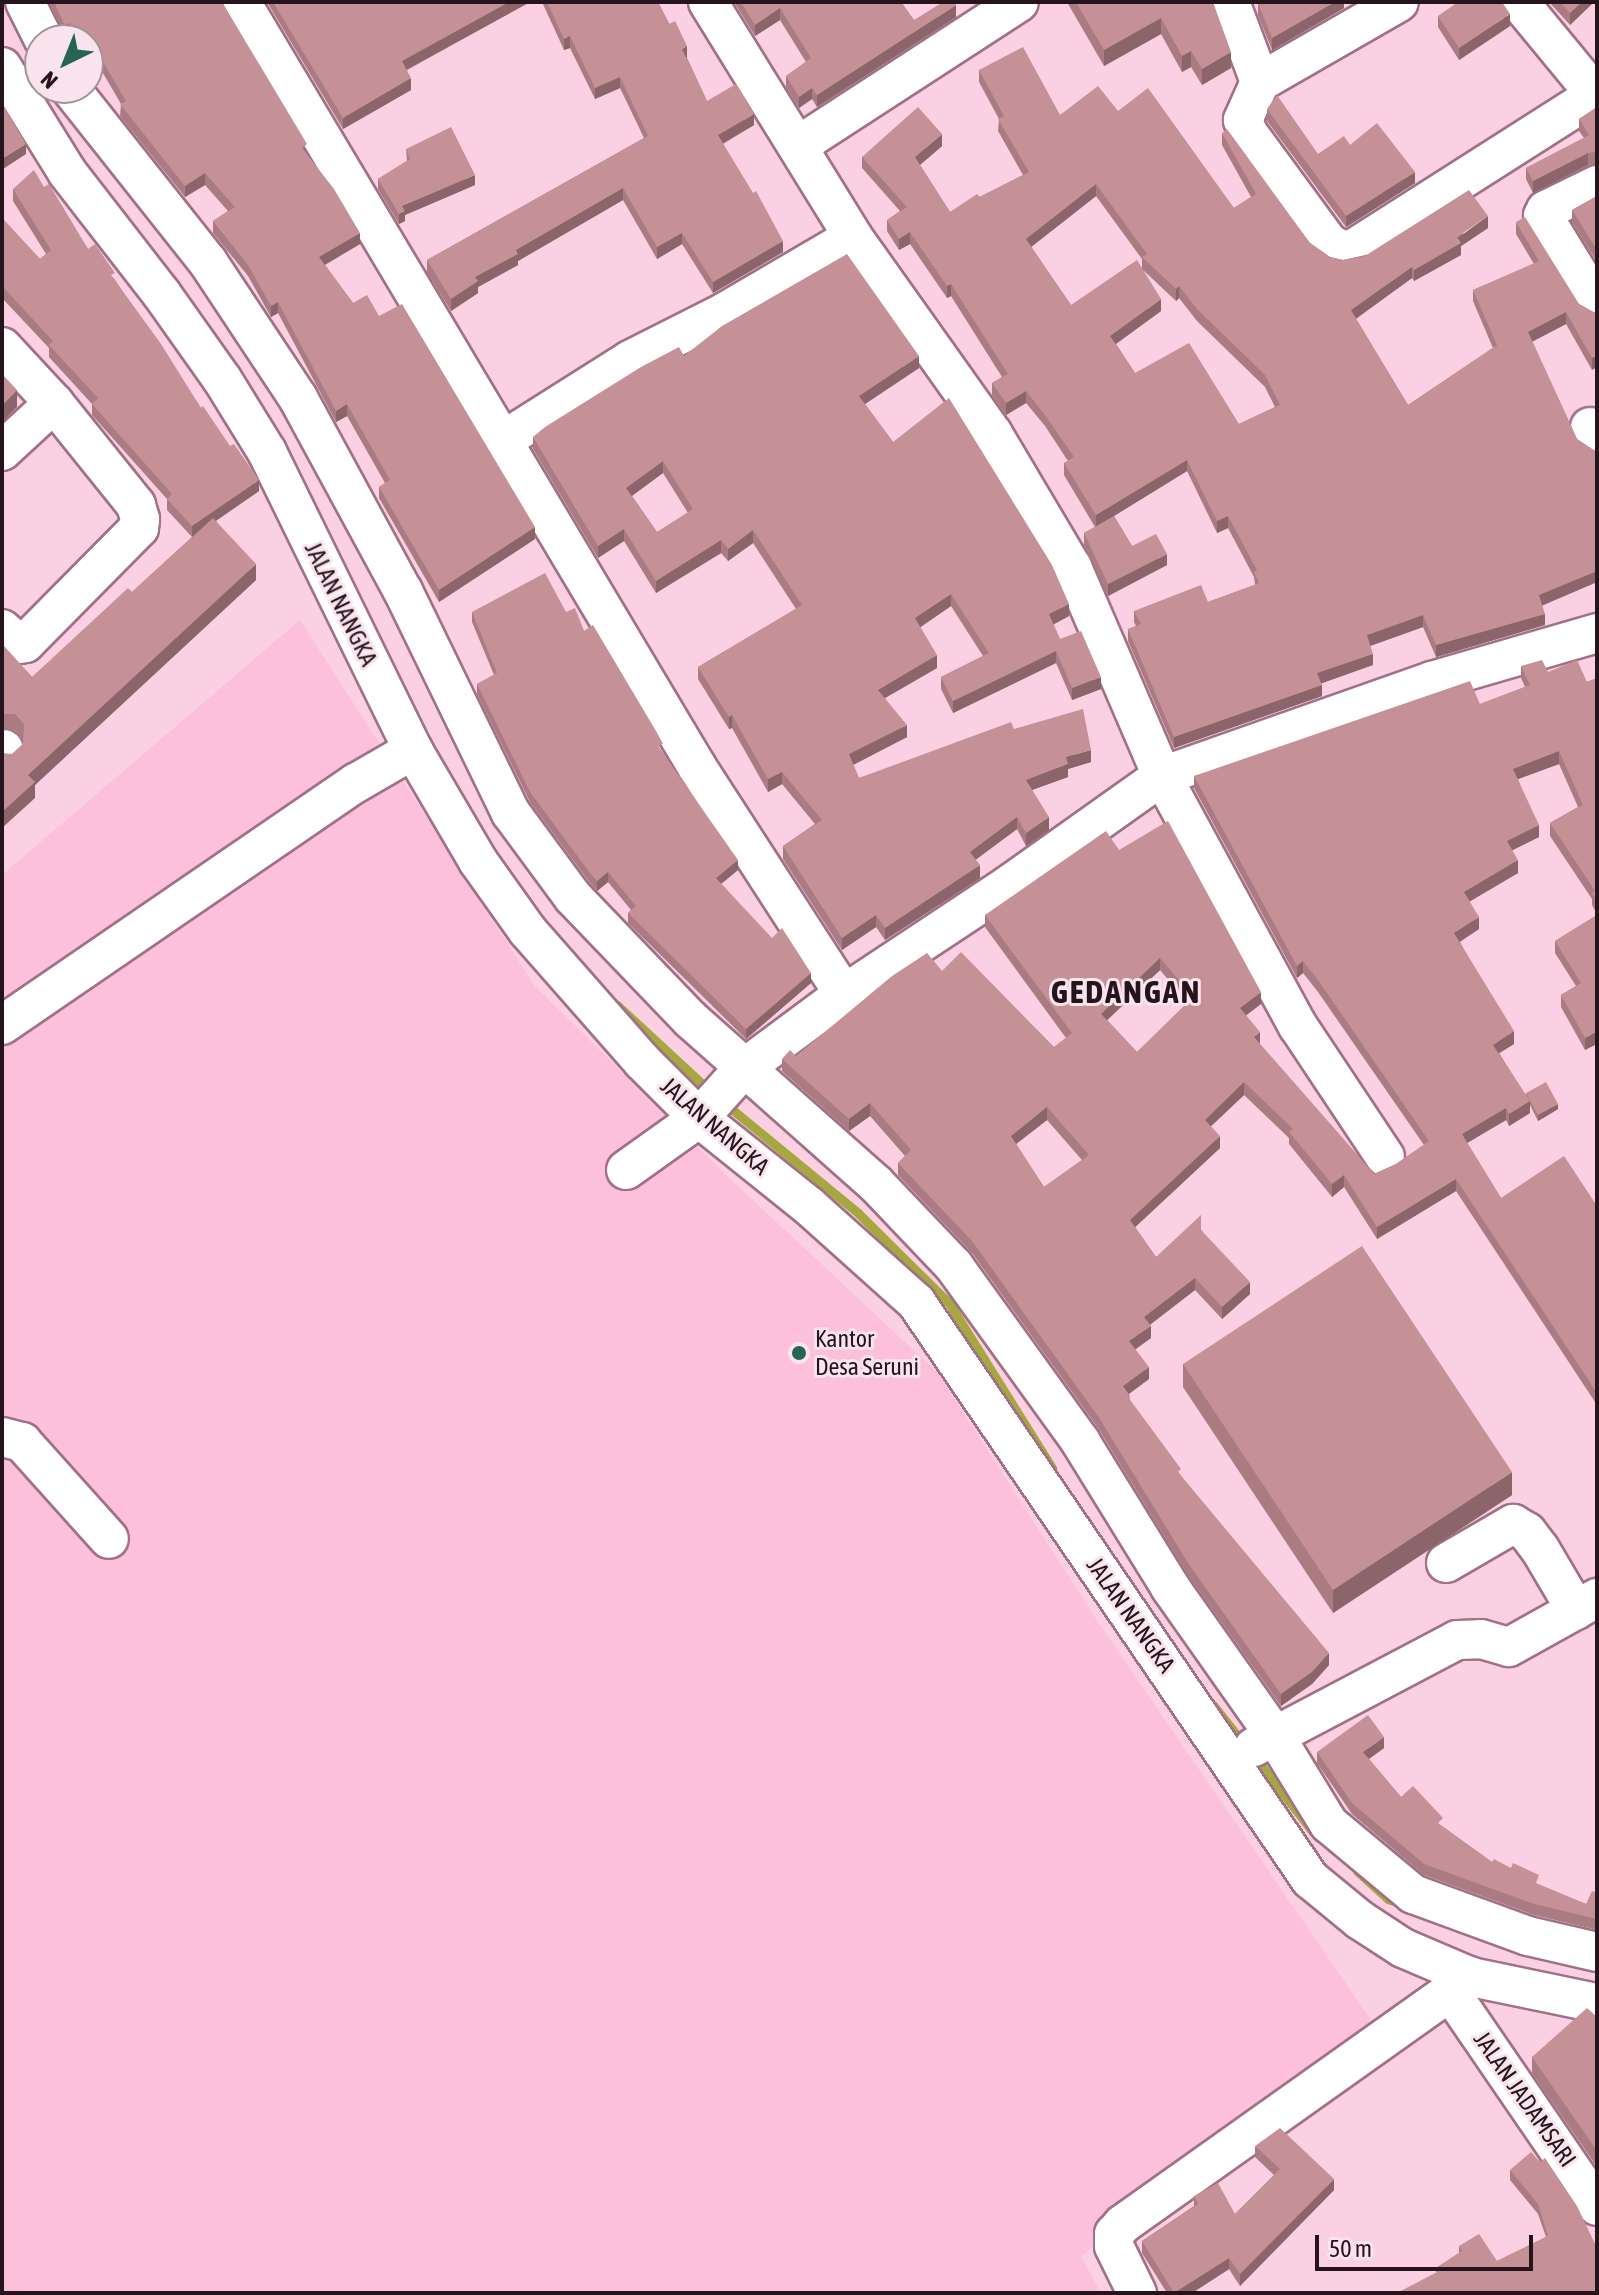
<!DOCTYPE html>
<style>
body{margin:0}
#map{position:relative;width:1599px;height:2295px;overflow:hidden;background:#fad0e2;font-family:"Asap Condensed",sans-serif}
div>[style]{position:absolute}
.built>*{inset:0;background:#fcc0db}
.stream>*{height:9px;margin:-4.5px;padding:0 4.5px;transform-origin:4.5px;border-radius:4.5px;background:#a6a83f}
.roads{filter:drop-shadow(2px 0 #a07187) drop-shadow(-2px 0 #a07187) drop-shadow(0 2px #a07187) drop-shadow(0 -2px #a07187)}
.minor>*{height:38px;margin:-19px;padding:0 19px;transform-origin:19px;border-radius:19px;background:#fff}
.wall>*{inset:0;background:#aa7c82}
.shaded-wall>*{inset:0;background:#8b656a}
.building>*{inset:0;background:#c69097}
.dots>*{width:22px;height:22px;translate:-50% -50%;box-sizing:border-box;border:4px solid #f9e4ed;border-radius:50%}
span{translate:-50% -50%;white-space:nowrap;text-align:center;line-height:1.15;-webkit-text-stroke:6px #f9e4ed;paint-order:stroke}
.street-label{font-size:24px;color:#26141c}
.poi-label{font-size:24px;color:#26141c}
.left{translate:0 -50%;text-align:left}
.district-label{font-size:32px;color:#26141c;font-weight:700;letter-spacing:2px}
.frame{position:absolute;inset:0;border:4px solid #26141c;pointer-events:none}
.north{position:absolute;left:24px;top:24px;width:80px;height:80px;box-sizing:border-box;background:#f9e4ed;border:2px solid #a59199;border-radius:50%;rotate:223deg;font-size:22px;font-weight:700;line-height:32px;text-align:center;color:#26141c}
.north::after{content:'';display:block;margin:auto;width:28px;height:36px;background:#266552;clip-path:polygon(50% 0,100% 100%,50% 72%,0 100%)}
.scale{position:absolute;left:1315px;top:2235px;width:218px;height:36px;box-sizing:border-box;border:4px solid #26141c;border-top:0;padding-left:10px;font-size:24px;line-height:28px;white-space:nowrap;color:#26141c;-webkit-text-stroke:6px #f9e4ed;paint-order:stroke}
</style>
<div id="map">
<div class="built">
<i style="clip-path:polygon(300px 620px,534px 985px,725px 1174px,937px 1372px,1098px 1622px,1377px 2029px,1081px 2256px,1101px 2293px,2px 2293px,2px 875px)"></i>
</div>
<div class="stream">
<i style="left:617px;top:1005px;width:129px;rotate:42.8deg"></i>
<i style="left:723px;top:1102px;width:175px;rotate:39.4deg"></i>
<i style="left:858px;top:1213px;width:128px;rotate:44.7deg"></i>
<i style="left:949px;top:1303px;width:195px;rotate:58deg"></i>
<i style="left:1213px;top:1705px;width:50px;rotate:51.5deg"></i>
<i style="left:1253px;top:1755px;width:98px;rotate:52.1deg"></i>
<i style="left:1357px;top:1871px;width:42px;rotate:42.1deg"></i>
<i style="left:1388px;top:1899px;width:15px;rotate:20deg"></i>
</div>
<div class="roads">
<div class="minor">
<i style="left:25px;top:2px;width:42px;rotate:63.4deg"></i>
<i style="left:241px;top:2px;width:891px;rotate:59.2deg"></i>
<i style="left:697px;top:767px;width:270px;rotate:57.1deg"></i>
<i style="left:708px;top:2px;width:276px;rotate:58.3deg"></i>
<i style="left:853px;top:237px;width:242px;rotate:54.6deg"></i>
<i style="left:993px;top:434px;width:155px;rotate:59.3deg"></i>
<i style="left:1072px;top:567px;width:228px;rotate:66.7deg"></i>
<i style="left:1162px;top:776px;width:285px;rotate:61.5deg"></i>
<i style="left:1298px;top:1026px;width:157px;rotate:56.4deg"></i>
<i style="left:1230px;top:2px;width:85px;rotate:69.4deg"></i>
<i style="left:1260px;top:82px;width:42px;rotate:114.1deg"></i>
<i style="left:1243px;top:120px;width:14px;rotate:69deg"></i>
<i style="left:1248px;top:133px;width:135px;rotate:53.7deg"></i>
<i style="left:1328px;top:242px;width:15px;rotate:32deg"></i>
<i style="left:1341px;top:250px;width:12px;rotate:-5deg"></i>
<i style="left:1353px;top:249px;width:275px;rotate:-32.5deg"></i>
<i style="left:1585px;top:101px;width:8px;rotate:-60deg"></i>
<i style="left:1589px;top:94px;width:13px;rotate:-108deg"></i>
<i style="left:1585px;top:82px;width:104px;rotate:-129.5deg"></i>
<i style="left:2px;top:67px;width:123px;rotate:58.2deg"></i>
<i style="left:67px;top:172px;width:153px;rotate:52.2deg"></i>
<i style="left:161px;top:293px;width:105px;rotate:54.7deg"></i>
<i style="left:222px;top:379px;width:86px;rotate:58.3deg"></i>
<i style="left:267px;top:452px;width:332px;rotate:63.9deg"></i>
<i style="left:413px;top:750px;width:129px;rotate:59.6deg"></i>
<i style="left:478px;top:861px;width:85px;rotate:54.6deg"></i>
<i style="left:527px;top:930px;width:174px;rotate:48.7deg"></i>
<i style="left:642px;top:1061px;width:81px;rotate:45deg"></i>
<i style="left:699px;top:1118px;width:141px;rotate:38.7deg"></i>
<i style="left:809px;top:1206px;width:144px;rotate:41.9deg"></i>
<i style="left:916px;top:1302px;width:699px;rotate:55.67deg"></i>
<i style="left:1310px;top:1879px;width:65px;rotate:39.4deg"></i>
<i style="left:1360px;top:1920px;width:51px;rotate:33.1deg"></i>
<i style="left:1403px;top:1948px;width:74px;rotate:23.1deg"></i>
<i style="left:1471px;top:1977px;width:129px;rotate:11.7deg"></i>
<i style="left:1260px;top:82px;width:160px;rotate:-29.9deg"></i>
<i style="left:70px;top:88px;width:222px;rotate:51.6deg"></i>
<i style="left:208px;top:262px;width:163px;rotate:56.5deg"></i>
<i style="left:298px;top:398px;width:220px;rotate:61.5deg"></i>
<i style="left:403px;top:591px;width:247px;rotate:64.1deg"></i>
<i style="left:511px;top:813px;width:104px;rotate:53.6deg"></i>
<i style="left:573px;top:897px;width:169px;rotate:46.2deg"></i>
<i style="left:690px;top:1019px;width:249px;rotate:41.6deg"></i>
<i style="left:876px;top:1184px;width:113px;rotate:46.4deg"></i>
<i style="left:954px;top:1266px;width:216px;rotate:54.2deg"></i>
<i style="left:1080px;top:1441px;width:172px;rotate:58.3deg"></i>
<i style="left:1170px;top:1587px;width:182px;rotate:54.8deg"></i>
<i style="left:1275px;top:1736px;width:103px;rotate:58.5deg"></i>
<i style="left:1329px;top:1824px;width:109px;rotate:39.8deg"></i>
<i style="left:1413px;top:1894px;width:122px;rotate:20.1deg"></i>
<i style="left:1528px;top:1936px;width:71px;rotate:13.1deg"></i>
<i style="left:799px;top:145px;width:262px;rotate:-33deg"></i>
<i style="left:1597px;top:185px;width:57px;rotate:153.9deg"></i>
<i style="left:1546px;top:210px;width:7px;rotate:117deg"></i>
<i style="left:1543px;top:216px;width:103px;rotate:58.5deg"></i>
<i style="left:2px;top:347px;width:76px;rotate:47.1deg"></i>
<i style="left:54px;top:403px;width:131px;rotate:51.2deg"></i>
<i style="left:136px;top:505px;width:15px;rotate:74deg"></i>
<i style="left:140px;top:519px;width:9px;rotate:96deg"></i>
<i style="left:139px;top:528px;width:162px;rotate:134.7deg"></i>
<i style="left:25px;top:643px;width:6px;rotate:171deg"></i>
<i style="left:19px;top:644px;width:23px;rotate:-139deg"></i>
<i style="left:1590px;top:427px;width:16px;rotate:63deg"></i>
<i style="left:502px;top:441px;width:151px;rotate:-32.3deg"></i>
<i style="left:630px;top:360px;width:106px;rotate:-26.8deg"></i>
<i style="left:725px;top:312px;width:148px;rotate:-30.4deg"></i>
<i style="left:2px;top:451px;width:71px;rotate:-42.7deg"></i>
<i style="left:2px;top:750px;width:2px;rotate:-27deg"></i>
<i style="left:2px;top:1025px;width:429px;rotate:-34.4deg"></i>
<i style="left:356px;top:783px;width:66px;rotate:-30.1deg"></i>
<i style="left:626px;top:1170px;width:90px;rotate:-35.5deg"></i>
<i style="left:699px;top:1118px;width:66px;rotate:-48.1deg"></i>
<i style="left:743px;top:1069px;width:126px;rotate:-36.6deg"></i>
<i style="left:844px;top:994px;width:199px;rotate:-33.5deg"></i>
<i style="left:1010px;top:884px;width:186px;rotate:-35.4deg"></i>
<i style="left:1162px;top:776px;width:286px;rotate:-19.4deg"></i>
<i style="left:1432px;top:681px;width:172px;rotate:-16.2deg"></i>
<i style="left:2px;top:1437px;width:21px;rotate:14deg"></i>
<i style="left:22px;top:1442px;width:130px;rotate:48.1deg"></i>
<i style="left:1446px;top:1563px;width:78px;rotate:-30.2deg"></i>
<i style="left:1513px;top:1524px;width:16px;rotate:30deg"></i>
<i style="left:1527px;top:1532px;width:21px;rotate:53deg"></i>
<i style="left:1540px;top:1549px;width:71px;rotate:59.5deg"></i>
<i style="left:1254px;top:1747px;width:229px;rotate:-27.8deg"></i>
<i style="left:1457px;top:1640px;width:24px;rotate:-2deg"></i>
<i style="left:1481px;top:1639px;width:29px;rotate:16deg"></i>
<i style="left:1509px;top:1647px;width:101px;rotate:-29.1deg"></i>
<i style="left:1451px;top:1993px;width:258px;rotate:55.6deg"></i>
<i style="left:1137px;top:2293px;width:52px;rotate:-116.1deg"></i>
<i style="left:1114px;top:2246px;width:12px;rotate:-90deg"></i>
<i style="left:1114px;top:2234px;width:13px;rotate:-48deg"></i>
<i style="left:1123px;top:2224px;width:427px;rotate:-35.4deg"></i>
</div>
</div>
<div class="wall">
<i style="clip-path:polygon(49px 2px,222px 2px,307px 154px,360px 244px,325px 265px,353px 303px,379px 316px,535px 539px,439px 602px,379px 498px,379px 487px,385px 483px,347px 416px,336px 422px,278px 313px,271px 317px,248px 276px,213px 233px,213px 221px,228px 211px,205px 185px,185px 197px,120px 116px,121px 104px,93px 56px,88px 59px,88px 40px,73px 40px,70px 34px,65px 37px)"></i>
<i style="clip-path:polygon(267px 2px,530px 2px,407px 70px,411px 90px,343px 129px)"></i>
<i style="clip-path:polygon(542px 2px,658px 2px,687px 58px,707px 101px,754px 125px,723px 144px,783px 252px,713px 293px,682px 244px,657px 259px,623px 200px,518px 261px,518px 265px,478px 287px,478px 293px,451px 311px,427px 272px,427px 260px,644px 138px,620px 88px,595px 99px,570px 48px,564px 50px)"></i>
<i style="clip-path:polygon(734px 2px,901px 2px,914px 20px,956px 17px,817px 107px,812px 99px,799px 108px,786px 87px,786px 76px,806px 62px,780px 20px,755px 36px)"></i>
<i style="clip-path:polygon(1067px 2px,1213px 2px,1231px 68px,1202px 85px,1191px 67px,1182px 72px,1161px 34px,1104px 66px)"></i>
<i style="clip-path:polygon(1344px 2px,1344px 8px,1272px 50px,1258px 15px,1258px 3px)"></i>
<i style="clip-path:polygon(1549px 2px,1594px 2px,1570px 25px)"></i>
<i style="clip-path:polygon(1438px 16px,1510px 26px,1459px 60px,1438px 27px)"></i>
<i style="clip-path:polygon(evenodd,979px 70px,1060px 115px,1118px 111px,1234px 208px,1251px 197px,1222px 145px,1222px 133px,1310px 243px,1330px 257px,1343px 260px,1488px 228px,1461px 246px,1461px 255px,1414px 281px,1412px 278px,1356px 319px,1408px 405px,1493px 348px,1473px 301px,1473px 290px,1534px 264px,1516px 234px,1516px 222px,1579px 304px,1597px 314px,1592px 370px,1566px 324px,1532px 341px,1577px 439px,1595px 451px,1597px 451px,1597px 582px,1542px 605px,1545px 625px,1436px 657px,1423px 627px,1370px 646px,1373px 665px,1321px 683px,1322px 696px,1174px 748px,1128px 641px,1128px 629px,1136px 626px,1134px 622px,1134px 611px,1208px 602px,1255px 585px,1254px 577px,1228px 528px,1217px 533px,1187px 471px,1114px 516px,1132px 546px,1167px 565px,1108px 596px,1084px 545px,1084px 533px,1095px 527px,1064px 475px,1064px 463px,1068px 461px,1045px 426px,1026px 403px,1006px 415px,992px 395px,992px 383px,1002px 377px,951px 296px,947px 298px,910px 244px,899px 250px,887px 231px,887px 220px,900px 211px,862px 168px,862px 157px,942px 146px,920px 165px,950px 212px,1023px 175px,998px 131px,999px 119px,979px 82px,979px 70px,1096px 196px,1142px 259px,1142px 269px,1176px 301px,1179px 298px,1197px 321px,1265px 387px,1275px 407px,1239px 424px,1135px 373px,1116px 344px,1161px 311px,1071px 305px,1031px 247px,1096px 196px)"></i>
<i style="clip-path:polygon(1597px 107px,1597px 164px,1588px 165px,1533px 193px,1526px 179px,1526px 168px,1584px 138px,1579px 131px,1579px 119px)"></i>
<i style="clip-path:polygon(1267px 109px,1318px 154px,1350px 145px,1415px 183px,1346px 227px,1267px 121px)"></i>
<i style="clip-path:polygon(406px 149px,475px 185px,405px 215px,405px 221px,399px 224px,378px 189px,378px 179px,407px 161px)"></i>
<i style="clip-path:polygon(44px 187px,88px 249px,115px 280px,201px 408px,259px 491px,216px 521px,256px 580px,35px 785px,35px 798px,12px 754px,23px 744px,23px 739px,15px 730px,2px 729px,2px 644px,32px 677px,132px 592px,192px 537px,167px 510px,167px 499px,92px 415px,92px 404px,49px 357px,49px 348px,2px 298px,2px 218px,40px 259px,46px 254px,13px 201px,13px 189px)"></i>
<i style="clip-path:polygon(1597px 196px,1597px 262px,1572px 222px,1572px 210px)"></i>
<i style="clip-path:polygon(evenodd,684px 356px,919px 368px,865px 404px,893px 442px,1069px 616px,1053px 624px,1060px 639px,1101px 689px,1072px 700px,1056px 663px,953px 713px,941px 689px,941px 677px,983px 656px,951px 606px,920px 627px,937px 668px,885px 698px,907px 737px,853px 765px,859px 778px,1014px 729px,1091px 762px,1068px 769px,1068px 777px,1032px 790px,1049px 830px,1026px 846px,1017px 829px,975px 860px,980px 878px,885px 940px,876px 927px,842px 950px,783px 859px,783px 846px,815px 824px,782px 784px,768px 792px,732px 728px,729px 729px,698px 679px,698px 667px,796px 609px,753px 543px,728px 561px,721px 553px,656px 593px,624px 541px,598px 558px,533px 449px,533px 437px,684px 356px,663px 473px,688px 513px,657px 532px,632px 496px,663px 473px)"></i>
<i style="clip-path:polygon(472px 612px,566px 612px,584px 631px,738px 870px,721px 884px,811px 983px,746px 1039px,628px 923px,628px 913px,631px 910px,608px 882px,597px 891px,590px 883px,530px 802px,477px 694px,477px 684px,494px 675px,472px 622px)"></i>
<i style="clip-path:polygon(evenodd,1521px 666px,1587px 682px,1597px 678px,1597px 914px,1592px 905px,1592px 899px,1550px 836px,1550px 823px,1578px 807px,1559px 764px,1518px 779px,1539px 837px,1512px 850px,1518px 873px,1469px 901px,1479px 929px,1460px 942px,1514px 1044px,1499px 1053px,1526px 1096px,1526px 1093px,1558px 1109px,1538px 1121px,1530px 1105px,1530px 1113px,1509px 1126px,1506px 1120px,1467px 1143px,1501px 1198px,1597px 1206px,1597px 1405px,1456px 1191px,1377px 1239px,1344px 1187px,1332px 1197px,1289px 1144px,1289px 1138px,1244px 1095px,1211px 1126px,1220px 1148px,1135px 1227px,1156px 1257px,1201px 1230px,1250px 1294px,1222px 1319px,1195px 1290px,1150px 1325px,1151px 1338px,1135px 1349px,1149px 1379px,1129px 1394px,1130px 1401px,1181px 1476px,1329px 1665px,1312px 1684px,1281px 1706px,1188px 1575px,1098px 1428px,972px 1253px,898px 1175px,898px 1163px,905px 1156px,870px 1116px,849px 1131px,782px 1071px,782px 1059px,796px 1056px,942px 971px,1054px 1047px,1066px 1038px,985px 927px,985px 915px,1119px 850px,1261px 1004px,1246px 1015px,1260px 1044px,1374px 1174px,1396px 1164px,1424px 1145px,1318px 992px,1303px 973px,1297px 978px,1194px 788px,1194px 776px,1480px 704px,1525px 687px,1521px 678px,1521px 666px,1160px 970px,1188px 1003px,1137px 1052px,1107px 1020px,1160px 970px,1521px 666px,1047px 1120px,1082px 1160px,1044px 1187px,1016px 1144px,1047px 1120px)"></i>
<i style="clip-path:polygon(1597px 915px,1585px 1050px,1561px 1007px,1561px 995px,1576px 986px,1555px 953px,1555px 941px)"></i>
<i style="clip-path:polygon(1183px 1364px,1512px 1495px,1333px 1613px,1183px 1387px)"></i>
<i style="clip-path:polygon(1384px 1748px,1369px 1759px,1401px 1797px,1492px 1862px,1539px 1885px,1586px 1904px,1597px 1893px,1597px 1930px,1534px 1915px,1424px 1875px,1352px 1814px,1317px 1763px,1317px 1752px)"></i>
<i style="clip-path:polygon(1597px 2017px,1597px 2167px,1532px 2073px,1532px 2057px)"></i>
<i style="clip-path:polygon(1255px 2146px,1334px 2190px,1240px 2286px,1229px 2269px,1192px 2293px,1167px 2293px,1142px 2253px,1142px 2241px,1194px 2206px,1194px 2196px,1235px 2214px,1274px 2175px,1255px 2157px)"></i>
<i style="clip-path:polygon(1510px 2170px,1597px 2248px,1436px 2272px,1436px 2268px,1459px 2253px,1459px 2246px,1497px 2261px,1546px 2237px,1538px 2214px,1510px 2180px)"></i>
</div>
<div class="shaded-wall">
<i style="clip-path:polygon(509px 2px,530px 2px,402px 72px,402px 61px)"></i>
<i style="clip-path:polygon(1335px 2px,1344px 2px,1344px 8px,1272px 50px,1272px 38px)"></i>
<i style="clip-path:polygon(1582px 2px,1594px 2px,1570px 25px,1570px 13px)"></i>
<i style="clip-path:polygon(956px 5px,956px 17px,817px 107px,817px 95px)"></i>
<i style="clip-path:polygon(780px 8px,780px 20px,755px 36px,755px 25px)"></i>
<i style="clip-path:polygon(1510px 14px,1510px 26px,1459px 60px,1459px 48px)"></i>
<i style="clip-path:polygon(1161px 18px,1161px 34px,1104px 66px,1104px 50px)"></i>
<i style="clip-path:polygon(70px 23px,70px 34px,65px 37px,65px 26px)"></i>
<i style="clip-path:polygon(570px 36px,570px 48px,564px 50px,564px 39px)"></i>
<i style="clip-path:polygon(93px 45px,93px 56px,88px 59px,88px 47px)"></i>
<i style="clip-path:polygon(687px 46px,687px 58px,682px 60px,682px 49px)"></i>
<i style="clip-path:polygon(1191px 51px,1191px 67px,1182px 72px,1182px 56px)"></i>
<i style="clip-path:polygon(1231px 52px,1231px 68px,1202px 85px,1202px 69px)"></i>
<i style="clip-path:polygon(620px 77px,620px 88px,595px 99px,595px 88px)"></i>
<i style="clip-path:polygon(411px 78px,411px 90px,343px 129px,343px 118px)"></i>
<i style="clip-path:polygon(812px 88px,812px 99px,799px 108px,799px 97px)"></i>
<i style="clip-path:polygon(754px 114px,754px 125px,718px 146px,718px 135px)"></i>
<i style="clip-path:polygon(942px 134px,942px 146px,915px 169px,915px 157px)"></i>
<i style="clip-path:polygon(26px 144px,26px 154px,3px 169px,3px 158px)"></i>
<i style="clip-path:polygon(1588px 153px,1588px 165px,1533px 193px,1533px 181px)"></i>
<i style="clip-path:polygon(1415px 172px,1415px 183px,1346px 227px,1346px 216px)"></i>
<i style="clip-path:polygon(205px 173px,205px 185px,185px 197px,185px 186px)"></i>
<i style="clip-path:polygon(475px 175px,475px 185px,405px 215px,405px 221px,399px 224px,399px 214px,402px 206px)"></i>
<i style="clip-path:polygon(1096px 184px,1096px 196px,1026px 251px,1026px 239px)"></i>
<i style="clip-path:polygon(623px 188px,623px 200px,518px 261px,518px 265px,478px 287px,478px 293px,451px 311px,451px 299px,475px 277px,516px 250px)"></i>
<i style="clip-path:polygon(1488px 216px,1488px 228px,1461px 246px,1461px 255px,1414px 281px,1414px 270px)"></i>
<i style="clip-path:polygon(910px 232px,910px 244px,899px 250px,899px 239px)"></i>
<i style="clip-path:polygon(360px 233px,360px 244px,319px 268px,319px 257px)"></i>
<i style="clip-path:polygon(682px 233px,682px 244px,657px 259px,657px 247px)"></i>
<i style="clip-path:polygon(783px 241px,783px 252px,713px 293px,713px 282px)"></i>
<i style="clip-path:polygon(1412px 267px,1412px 278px,1351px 322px,1351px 310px)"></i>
<i style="clip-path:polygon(951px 284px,951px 296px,947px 298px,947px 286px)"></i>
<i style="clip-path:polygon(1179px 286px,1179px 298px,1176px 301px,1176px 289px)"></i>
<i style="clip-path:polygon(1161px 299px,1161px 311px,1110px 348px,1110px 336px)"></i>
<i style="clip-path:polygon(278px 302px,278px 313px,271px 317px,271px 306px)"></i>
<i style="clip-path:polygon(1566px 312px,1566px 324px,1528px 344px,1528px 332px)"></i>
<i style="clip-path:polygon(1597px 355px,1597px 367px,1592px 370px,1592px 358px)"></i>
<i style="clip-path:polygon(919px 356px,919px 368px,859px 408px,859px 396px)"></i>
<i style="clip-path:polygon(17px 390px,17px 407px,2px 422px,2px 405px)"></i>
<i style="clip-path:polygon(1026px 391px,1026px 403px,1006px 415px,1006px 403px)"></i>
<i style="clip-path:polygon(347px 404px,347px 416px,336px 422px,336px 411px)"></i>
<i style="clip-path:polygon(1187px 460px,1187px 471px,1096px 527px,1096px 515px)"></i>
<i style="clip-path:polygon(663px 461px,663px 473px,626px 500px,626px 488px)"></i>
<i style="clip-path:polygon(259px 480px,259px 491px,192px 537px,192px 526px)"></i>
<i style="clip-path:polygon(1228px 516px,1228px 528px,1217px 533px,1217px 521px)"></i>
<i style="clip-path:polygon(535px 527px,535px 539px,439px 602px,439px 590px)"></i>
<i style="clip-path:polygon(624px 529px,624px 541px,598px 558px,598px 546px)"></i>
<i style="clip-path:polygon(753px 530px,753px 543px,728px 561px,728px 549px)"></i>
<i style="clip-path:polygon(721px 540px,721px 553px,656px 593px,656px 581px)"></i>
<i style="clip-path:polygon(1167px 554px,1167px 565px,1108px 596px,1108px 584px)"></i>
<i style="clip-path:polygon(256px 564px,256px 580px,35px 785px,35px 798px,2px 828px,2px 812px,28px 775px)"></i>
<i style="clip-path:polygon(1597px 571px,1597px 582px,1539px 607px,1539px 595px)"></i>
<i style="clip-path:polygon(951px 594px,951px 606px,915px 631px,915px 618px)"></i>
<i style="clip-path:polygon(1069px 604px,1069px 616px,1049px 627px,1049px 614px)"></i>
<i style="clip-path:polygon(1545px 614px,1545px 625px,1436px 657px,1436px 645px)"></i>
<i style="clip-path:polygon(1423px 615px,1423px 627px,1367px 647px,1367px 635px)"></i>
<i style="clip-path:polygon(1056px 651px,1056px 663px,953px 713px,953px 701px)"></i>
<i style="clip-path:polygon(1373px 654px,1373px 665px,1317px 685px,1317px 673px)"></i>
<i style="clip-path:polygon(937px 655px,937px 668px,878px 702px,878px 690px)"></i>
<i style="clip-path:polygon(1101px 677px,1101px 689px,1072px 700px,1072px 688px)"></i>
<i style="clip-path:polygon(1322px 685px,1322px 696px,1174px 748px,1174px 737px)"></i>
<i style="clip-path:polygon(732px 715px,732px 728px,729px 729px,729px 717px)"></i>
<i style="clip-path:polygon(907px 725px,907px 737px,849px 767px,849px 754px)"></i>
<i style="clip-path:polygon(1091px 750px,1091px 762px,1068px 769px,1068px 777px,1026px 792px,1026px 780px,1066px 757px)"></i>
<i style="clip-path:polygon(1559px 751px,1559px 764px,1513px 781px,1513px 769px)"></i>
<i style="clip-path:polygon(782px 772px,782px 784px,768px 792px,768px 779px)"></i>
<i style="clip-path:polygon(1017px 817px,1017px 829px,970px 864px,970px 852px)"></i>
<i style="clip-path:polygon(1049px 817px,1049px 830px,1026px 846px,1026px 833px)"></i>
<i style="clip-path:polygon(1539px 825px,1539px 837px,1507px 853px,1507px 841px)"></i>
<i style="clip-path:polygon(738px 860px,738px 870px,716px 888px,716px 878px)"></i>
<i style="clip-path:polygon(1518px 860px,1518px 873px,1464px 905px,1464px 892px)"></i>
<i style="clip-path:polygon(980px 865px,980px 878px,885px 940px,885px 928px)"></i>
<i style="clip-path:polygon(608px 872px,608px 882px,597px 891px,597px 881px)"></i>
<i style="clip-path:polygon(876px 915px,876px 927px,842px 950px,842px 938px)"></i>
<i style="clip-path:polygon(1479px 917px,1479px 929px,1454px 945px,1454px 933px)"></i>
<i style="clip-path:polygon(1160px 958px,1160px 970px,1101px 1026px,1101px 1014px)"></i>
<i style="clip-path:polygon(1303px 961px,1303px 973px,1297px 978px,1297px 966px)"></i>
<i style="clip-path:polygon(811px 973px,811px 983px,746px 1039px,746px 1029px)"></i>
<i style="clip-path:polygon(1261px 992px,1261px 1004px,1240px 1020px,1240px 1008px)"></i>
<i style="clip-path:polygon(1514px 1031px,1514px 1044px,1493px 1057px,1493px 1045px)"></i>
<i style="clip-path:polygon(1597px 1031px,1597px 1044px,1585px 1050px,1585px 1038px)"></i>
<i style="clip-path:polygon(1260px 1032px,1260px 1044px,1254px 1037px)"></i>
<i style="clip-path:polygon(1244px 1082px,1244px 1095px,1205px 1132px,1205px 1120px)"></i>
<i style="clip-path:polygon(1530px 1101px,1530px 1113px,1509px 1126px,1509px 1114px)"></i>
<i style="clip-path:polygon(870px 1103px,870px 1116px,849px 1131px,849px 1119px)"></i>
<i style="clip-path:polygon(1558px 1104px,1558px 1109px,1538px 1121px,1538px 1115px)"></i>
<i style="clip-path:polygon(1047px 1107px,1047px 1120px,1011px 1148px,1011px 1136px)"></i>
<i style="clip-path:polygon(1506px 1108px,1506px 1120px,1462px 1146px,1462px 1134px)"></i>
<i style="clip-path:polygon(1220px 1136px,1220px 1148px,1130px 1232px,1130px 1220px)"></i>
<i style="clip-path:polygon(1344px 1175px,1344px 1187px,1332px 1197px,1332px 1184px)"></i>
<i style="clip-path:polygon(1456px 1179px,1456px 1191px,1377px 1239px,1377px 1227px)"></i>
<i style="clip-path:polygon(1195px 1278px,1195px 1290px,1144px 1329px,1144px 1317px)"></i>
<i style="clip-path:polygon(1250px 1282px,1250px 1294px,1222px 1319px,1222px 1307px)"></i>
<i style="clip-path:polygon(1151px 1326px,1151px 1338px,1129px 1354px,1129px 1341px)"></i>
<i style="clip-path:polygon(1149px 1367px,1149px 1379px,1123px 1398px,1123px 1386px)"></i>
<i style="clip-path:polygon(1512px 1472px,1512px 1495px,1333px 1613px,1333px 1590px)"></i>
<i style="clip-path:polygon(1329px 1653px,1329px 1665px,1312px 1684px,1281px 1706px,1281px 1694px)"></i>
<i style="clip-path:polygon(1384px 1737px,1384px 1748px,1363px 1763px,1363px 1752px)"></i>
<i style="clip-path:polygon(1334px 2179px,1334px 2190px,1240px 2286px,1240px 2274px)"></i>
<i style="clip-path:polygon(1229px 2258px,1229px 2269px,1192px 2293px,1174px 2293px)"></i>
</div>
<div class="building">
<i style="clip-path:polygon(54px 2px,222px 2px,307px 144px,302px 148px,334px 189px,360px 233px,319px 257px,353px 303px,367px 295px,379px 316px,402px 304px,535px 527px,439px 590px,379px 487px,390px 480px,347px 404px,336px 411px,278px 302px,271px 306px,248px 265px,213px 221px,235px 207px,205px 173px,185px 186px,120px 104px,126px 101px,93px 45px,88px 47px,88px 40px,79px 40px,70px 23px,65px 26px)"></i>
<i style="clip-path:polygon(273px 2px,509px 2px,402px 61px,411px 78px,343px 118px)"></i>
<i style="clip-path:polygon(547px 2px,658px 2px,669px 24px,675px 21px,687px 46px,682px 49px,707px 101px,736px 84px,754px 114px,718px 135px,753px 193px,756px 191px,783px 241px,713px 282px,682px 233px,657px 247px,623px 188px,516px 250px,518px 254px,475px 277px,478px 281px,451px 299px,427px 260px,648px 136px,620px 77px,595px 88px,570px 36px,564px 39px)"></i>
<i style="clip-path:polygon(741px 2px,901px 2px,914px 20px,943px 2px,954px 2px,956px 5px,817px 95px,812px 88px,799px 97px,786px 76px,811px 58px,780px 8px,755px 25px)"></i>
<i style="clip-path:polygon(1076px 2px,1213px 2px,1231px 52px,1202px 69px,1191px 51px,1182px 56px,1161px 18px,1104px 50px)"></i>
<i style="clip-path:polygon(1260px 2px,1335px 2px,1272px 38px,1258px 3px)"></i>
<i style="clip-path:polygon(1458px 2px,1502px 2px,1510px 14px,1459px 48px,1438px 16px)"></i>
<i style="clip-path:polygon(1560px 2px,1582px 2px,1570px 13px)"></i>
<i style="clip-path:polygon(evenodd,1023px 47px,1060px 115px,1098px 86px,1118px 111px,1148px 88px,1234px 208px,1256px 194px,1222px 133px,1227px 129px,1310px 243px,1330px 257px,1343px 260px,1365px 256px,1469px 190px,1488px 216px,1457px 237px,1461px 243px,1414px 270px,1412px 267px,1351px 310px,1408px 405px,1497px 345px,1473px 290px,1539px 261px,1516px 222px,1525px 217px,1579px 304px,1597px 314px,1597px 355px,1592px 358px,1566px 312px,1528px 332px,1577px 439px,1595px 451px,1597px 451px,1597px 571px,1539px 595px,1545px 614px,1436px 645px,1423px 615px,1367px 635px,1373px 654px,1317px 673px,1322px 685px,1174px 737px,1128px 629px,1141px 624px,1134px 611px,1201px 585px,1208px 602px,1259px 583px,1254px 572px,1257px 570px,1228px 516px,1217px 521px,1187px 460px,1096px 515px,1064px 463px,1074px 457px,1045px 415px,1026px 391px,1006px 403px,992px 383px,1008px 374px,951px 284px,947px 286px,910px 232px,899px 239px,887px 220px,907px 207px,862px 157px,918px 107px,942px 134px,915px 157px,950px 212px,977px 194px,980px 197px,1029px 172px,998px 119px,1004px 116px,979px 70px,1023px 47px,1096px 184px,1147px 254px,1142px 257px,1176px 289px,1179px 286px,1197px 309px,1265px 375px,1280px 405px,1239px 424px,1189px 343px,1135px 373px,1110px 336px,1161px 299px,1137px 260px,1071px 305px,1026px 239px,1096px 184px)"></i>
<i style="clip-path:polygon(1277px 95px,1318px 154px,1344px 136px,1350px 145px,1377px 123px,1415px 172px,1346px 216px,1267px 109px)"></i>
<i style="clip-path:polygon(2px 104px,26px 144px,3px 158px,2px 157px)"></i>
<i style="clip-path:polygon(1597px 107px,1597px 152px,1588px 153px,1533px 181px,1526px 168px,1589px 135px,1579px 119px)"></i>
<i style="clip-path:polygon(451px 127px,475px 175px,402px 206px,405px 211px,399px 214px,378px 179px,410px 159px,406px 149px)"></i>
<i style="clip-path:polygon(34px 170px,44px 187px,49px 184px,88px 249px,95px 244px,115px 273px,111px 275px,161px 344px,201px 408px,203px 406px,230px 446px,234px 444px,259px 480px,192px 526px,167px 499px,172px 494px,92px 404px,98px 398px,49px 345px,53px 341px,2px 286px,2px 218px,40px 259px,51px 250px,13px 189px)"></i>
<i style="clip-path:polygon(1597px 196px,1597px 250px,1572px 210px)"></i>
<i style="clip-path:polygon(evenodd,847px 254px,919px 356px,859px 396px,893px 442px,949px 398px,1052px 565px,1069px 604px,1049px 614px,1060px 639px,1081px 631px,1101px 677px,1072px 688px,1056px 651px,953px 701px,941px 677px,989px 653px,951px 594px,915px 618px,937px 655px,878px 690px,907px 725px,849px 754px,859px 778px,1011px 722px,1014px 729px,1083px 709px,1091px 750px,1066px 757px,1068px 764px,1026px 780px,1049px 817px,1026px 833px,1017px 817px,970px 852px,980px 865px,885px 928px,876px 915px,842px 938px,783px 846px,822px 820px,782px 772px,768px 779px,732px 715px,729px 717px,698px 667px,802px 605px,753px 530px,728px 549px,721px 540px,656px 581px,624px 529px,598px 546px,533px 437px,545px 427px,641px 367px,679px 347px,684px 356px,722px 326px,847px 254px,663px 461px,693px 509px,657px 532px,626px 488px,663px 461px)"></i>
<i style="clip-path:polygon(2px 374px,17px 390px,2px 405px)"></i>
<i style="clip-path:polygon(1114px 516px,1132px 546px,1156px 534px,1167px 554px,1108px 584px,1084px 533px)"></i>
<i style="clip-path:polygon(213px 518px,256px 564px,28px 775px,35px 782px,2px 812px,2px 753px,12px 754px,23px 744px,24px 724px,15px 714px,2px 714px,2px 644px,32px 677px,128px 588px,132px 592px)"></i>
<i style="clip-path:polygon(545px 573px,566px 612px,575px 608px,584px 631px,593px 625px,656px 731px,663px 744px,658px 746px,738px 860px,716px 878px,772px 938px,782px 928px,811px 973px,746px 1029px,628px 913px,636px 906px,608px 872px,597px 881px,590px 873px,530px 792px,477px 684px,497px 673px,472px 612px)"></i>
<i style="clip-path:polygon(evenodd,1542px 660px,1548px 672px,1577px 660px,1587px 682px,1597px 678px,1597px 822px,1596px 823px,1597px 825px,1597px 902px,1592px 893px,1595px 891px,1550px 823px,1583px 805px,1559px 751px,1513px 769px,1539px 825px,1507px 841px,1518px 860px,1464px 892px,1479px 917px,1454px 933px,1514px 1031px,1493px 1045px,1530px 1101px,1509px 1114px,1506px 1108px,1462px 1134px,1501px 1198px,1564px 1156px,1597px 1206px,1597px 1393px,1456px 1179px,1377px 1227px,1344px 1175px,1332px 1184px,1289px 1132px,1293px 1129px,1244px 1082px,1205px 1120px,1220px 1136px,1130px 1220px,1156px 1257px,1201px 1215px,1201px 1230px,1250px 1282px,1222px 1307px,1195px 1278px,1144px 1317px,1151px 1326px,1129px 1341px,1149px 1367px,1123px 1386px,1130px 1396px,1128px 1397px,1181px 1469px,1178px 1472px,1329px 1653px,1312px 1672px,1281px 1694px,1188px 1563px,1098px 1416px,972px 1241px,898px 1163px,911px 1150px,870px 1103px,849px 1119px,782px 1059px,790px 1050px,796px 1056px,892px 976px,927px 953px,942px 971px,961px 952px,1054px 1047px,1072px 1033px,985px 915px,1106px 831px,1119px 850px,1168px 821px,1261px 992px,1240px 1008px,1260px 1032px,1254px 1037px,1374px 1174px,1396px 1164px,1429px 1141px,1318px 980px,1303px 961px,1297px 966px,1194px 776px,1470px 681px,1480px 704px,1530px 685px,1521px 666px,1542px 660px,1160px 958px,1193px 997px,1137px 1052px,1101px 1014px,1160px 958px,1542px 660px,1047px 1107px,1089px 1155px,1044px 1187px,1011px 1136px,1047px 1107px)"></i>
<i style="clip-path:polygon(1597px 915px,1597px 1031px,1585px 1038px,1561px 995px,1581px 983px,1555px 941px)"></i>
<i style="clip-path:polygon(1546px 1082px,1558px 1104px,1538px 1115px,1526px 1093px)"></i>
<i style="clip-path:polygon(1362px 1246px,1512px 1472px,1333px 1590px,1183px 1364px)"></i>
<i style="clip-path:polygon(1368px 1715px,1384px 1737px,1363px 1752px,1401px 1797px,1413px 1786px,1443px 1818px,1438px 1823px,1492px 1862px,1494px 1859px,1511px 1868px,1513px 1863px,1539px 1875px,1536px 1883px,1586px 1904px,1592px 1891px,1597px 1893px,1597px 1919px,1534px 1904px,1424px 1864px,1352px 1803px,1317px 1752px)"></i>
<i style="clip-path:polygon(1587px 2008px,1597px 2017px,1597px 2151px,1532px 2057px)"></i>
<i style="clip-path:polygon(1280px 2128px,1334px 2179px,1240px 2274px,1229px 2258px,1174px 2293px,1142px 2241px,1198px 2204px,1194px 2196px,1218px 2183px,1235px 2214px,1280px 2169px,1255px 2146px)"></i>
<i style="clip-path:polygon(1531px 2152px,1540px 2162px,1545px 2158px,1577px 2206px,1597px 2248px,1597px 2293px,1397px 2293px,1439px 2271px,1436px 2268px,1462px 2251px,1459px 2246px,1479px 2234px,1497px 2261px,1548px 2236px,1538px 2204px,1510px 2170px)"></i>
</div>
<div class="dots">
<i style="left:799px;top:1353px;background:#266552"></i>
</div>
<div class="street-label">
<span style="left:341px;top:604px;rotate:64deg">JALAN NANGKA</span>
<span style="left:715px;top:1126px;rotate:41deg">JALAN NANGKA</span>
<span style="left:1131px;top:1615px;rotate:55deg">JALAN NANGKA</span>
<span style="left:1525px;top:2099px;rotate:55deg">JALAN JADAMSARI</span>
</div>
<div class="poi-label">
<span class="left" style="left:815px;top:1353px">Kantor<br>Desa Seruni</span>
</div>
<div class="district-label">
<span style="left:1126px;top:992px">GEDANGAN</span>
</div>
<div class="frame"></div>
<div class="north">N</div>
<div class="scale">50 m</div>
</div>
